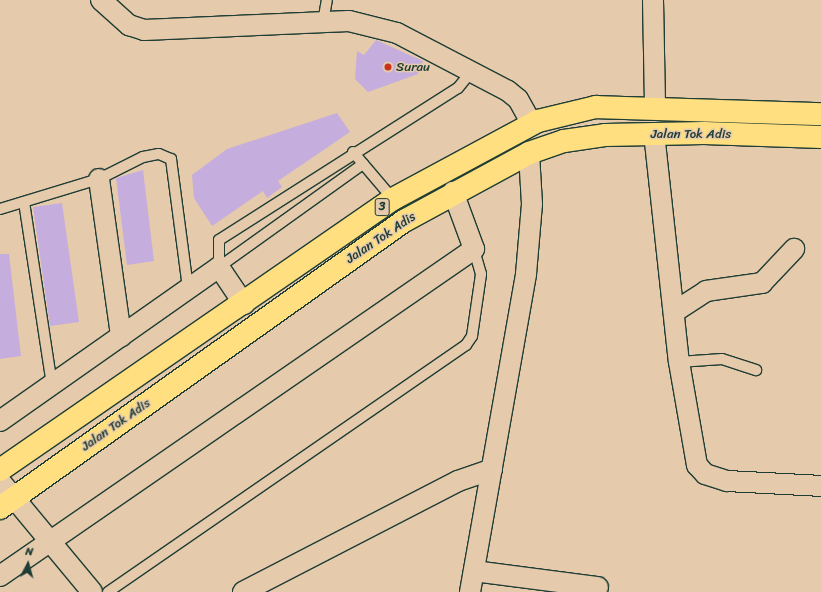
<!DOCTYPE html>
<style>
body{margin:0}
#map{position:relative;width:821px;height:592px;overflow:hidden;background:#e5caac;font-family:Sriracha,sans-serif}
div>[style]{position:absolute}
.building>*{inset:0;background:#c5aedd}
.roads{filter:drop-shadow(1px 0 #1f3d34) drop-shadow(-1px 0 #1f3d34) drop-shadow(0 1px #1f3d34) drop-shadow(0 -1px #1f3d34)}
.service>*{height:10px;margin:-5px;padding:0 5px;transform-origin:5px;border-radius:5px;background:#e5caac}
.minor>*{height:20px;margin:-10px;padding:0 10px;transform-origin:10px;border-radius:10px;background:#e5caac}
.primary>*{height:22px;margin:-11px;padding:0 11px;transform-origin:11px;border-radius:11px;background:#ffdf80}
.dots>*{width:11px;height:11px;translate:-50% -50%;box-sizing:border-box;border:2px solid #e5caac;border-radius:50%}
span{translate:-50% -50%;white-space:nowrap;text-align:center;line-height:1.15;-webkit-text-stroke:3px #e5caac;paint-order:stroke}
.shield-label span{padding:1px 3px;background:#e5caac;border:1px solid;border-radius:3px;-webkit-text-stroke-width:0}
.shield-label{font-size:12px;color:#1f3d34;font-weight:700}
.poi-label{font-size:13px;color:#1f3d34}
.left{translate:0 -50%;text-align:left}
.street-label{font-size:13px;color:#1f3d34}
.north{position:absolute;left:8px;top:544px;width:40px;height:40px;-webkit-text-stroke:3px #e5caac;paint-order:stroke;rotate:6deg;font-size:11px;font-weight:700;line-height:16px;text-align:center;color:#1f3d34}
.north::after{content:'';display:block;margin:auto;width:14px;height:18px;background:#1f3d34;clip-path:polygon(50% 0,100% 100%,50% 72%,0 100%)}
</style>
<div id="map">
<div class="building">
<i style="clip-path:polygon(376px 40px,423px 61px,418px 74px,368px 92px,355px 79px,357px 51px,364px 55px)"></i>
<i style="clip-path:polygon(337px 113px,350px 132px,278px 181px,282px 187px,267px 198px,263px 191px,212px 226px,194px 198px,192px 175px,227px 149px)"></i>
<i style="clip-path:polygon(143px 170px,154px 261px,127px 265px,116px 178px)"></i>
<i style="clip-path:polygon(62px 203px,79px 322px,50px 326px,33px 207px)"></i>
<i style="clip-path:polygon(0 254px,9px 254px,21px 356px,0 359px)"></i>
</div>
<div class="roads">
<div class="service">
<i style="left:323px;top:22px;width:22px;rotate:-80deg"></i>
<i style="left:353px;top:152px;width:62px;rotate:49.6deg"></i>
<i style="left:363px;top:164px;width:177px;rotate:144.4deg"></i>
<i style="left:219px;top:267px;width:27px;rotate:-90deg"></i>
<i style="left:219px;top:240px;width:283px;rotate:-32.5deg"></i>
<i style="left:458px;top:88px;width:22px;rotate:-51deg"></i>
<i style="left:24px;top:202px;width:185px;rotate:81.3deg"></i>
<i style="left:0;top:209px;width:103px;rotate:-16.9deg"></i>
<i style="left:99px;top:179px;width:49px;rotate:-26.6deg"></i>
<i style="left:143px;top:157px;width:16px;rotate:-11deg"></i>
<i style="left:159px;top:154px;width:13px;rotate:23deg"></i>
<i style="left:171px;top:159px;width:131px;rotate:82.5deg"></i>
<i style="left:679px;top:362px;width:43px;rotate:-4deg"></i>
<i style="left:722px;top:359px;width:36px;rotate:18deg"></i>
<i style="left:108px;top:592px;width:435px;rotate:-34.6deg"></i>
<i style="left:466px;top:345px;width:11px;rotate:-56deg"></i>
<i style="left:472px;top:336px;width:63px;rotate:-81.7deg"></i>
<i style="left:481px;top:274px;width:26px;rotate:-106deg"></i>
</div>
<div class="minor">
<i style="left:101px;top:0;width:38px;rotate:42deg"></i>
<i style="left:129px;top:25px;width:16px;rotate:18deg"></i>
<i style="left:144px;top:30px;width:205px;rotate:-2.5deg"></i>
<i style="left:349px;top:21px;width:49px;rotate:14deg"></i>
<i style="left:397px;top:33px;width:125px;rotate:27.6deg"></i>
<i style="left:508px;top:91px;width:13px;rotate:39deg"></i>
<i style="left:518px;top:99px;width:29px;rotate:61deg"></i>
<i style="left:653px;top:0;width:107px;rotate:88.9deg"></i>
<i style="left:654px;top:133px;width:230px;rotate:83.8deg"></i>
<i style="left:679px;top:362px;width:105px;rotate:80.1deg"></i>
<i style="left:697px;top:465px;width:12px;rotate:48deg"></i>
<i style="left:705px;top:474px;width:23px;rotate:18deg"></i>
<i style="left:727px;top:481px;width:94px;rotate:3deg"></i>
<i style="left:99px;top:179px;width:159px;rotate:82deg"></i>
<i style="left:674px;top:312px;width:38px;rotate:-33deg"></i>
<i style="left:706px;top:291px;width:57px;rotate:-8.1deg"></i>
<i style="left:762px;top:283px;width:47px;rotate:-46.7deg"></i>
<i style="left:0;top:421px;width:268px;rotate:-35.1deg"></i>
<i style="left:219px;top:267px;width:45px;rotate:56deg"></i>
<i style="left:0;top:481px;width:144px;rotate:50.3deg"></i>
<i style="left:474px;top:571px;width:125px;rotate:7.4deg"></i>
<i style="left:0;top:576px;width:576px;rotate:-34.6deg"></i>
<i style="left:474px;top:249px;width:61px;rotate:-110.2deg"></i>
<i style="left:243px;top:592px;width:242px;rotate:-27.3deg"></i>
<i style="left:458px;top:481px;width:36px;rotate:-19deg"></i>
<i style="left:470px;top:592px;width:323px;rotate:-80deg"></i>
<i style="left:526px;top:274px;width:70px;rotate:-85.1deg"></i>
<i style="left:532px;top:204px;width:51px;rotate:-93.4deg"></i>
</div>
<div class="primary">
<i style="left:0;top:470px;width:477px;rotate:-34.6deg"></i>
<i style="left:393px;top:199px;width:165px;rotate:-28.3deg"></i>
<i style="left:538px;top:121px;width:60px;rotate:-13.6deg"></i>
<i style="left:596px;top:107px;width:225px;rotate:1.8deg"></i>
<i style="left:0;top:508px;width:496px;rotate:-35.4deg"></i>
<i style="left:404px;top:221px;width:142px;rotate:-28.5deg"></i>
<i style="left:529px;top:153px;width:37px;rotate:-19deg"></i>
<i style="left:564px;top:141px;width:41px;rotate:-8.3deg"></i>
<i style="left:605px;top:135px;width:99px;rotate:-1.2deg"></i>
<i style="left:704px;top:133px;width:117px;rotate:2deg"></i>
</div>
</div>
<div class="dots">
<i style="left:388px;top:67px;background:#c8321e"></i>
</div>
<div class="shield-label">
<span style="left:382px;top:207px">3</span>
</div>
<div class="poi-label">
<span class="left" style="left:396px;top:67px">Surau</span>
</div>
<div class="street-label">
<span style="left:691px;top:134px">Jalan Tok Adis</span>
<span style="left:381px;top:238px;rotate:-34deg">Jalan Tok Adis</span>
<span style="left:116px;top:425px;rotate:-35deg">Jalan Tok Adis</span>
</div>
<div class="north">N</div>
</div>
